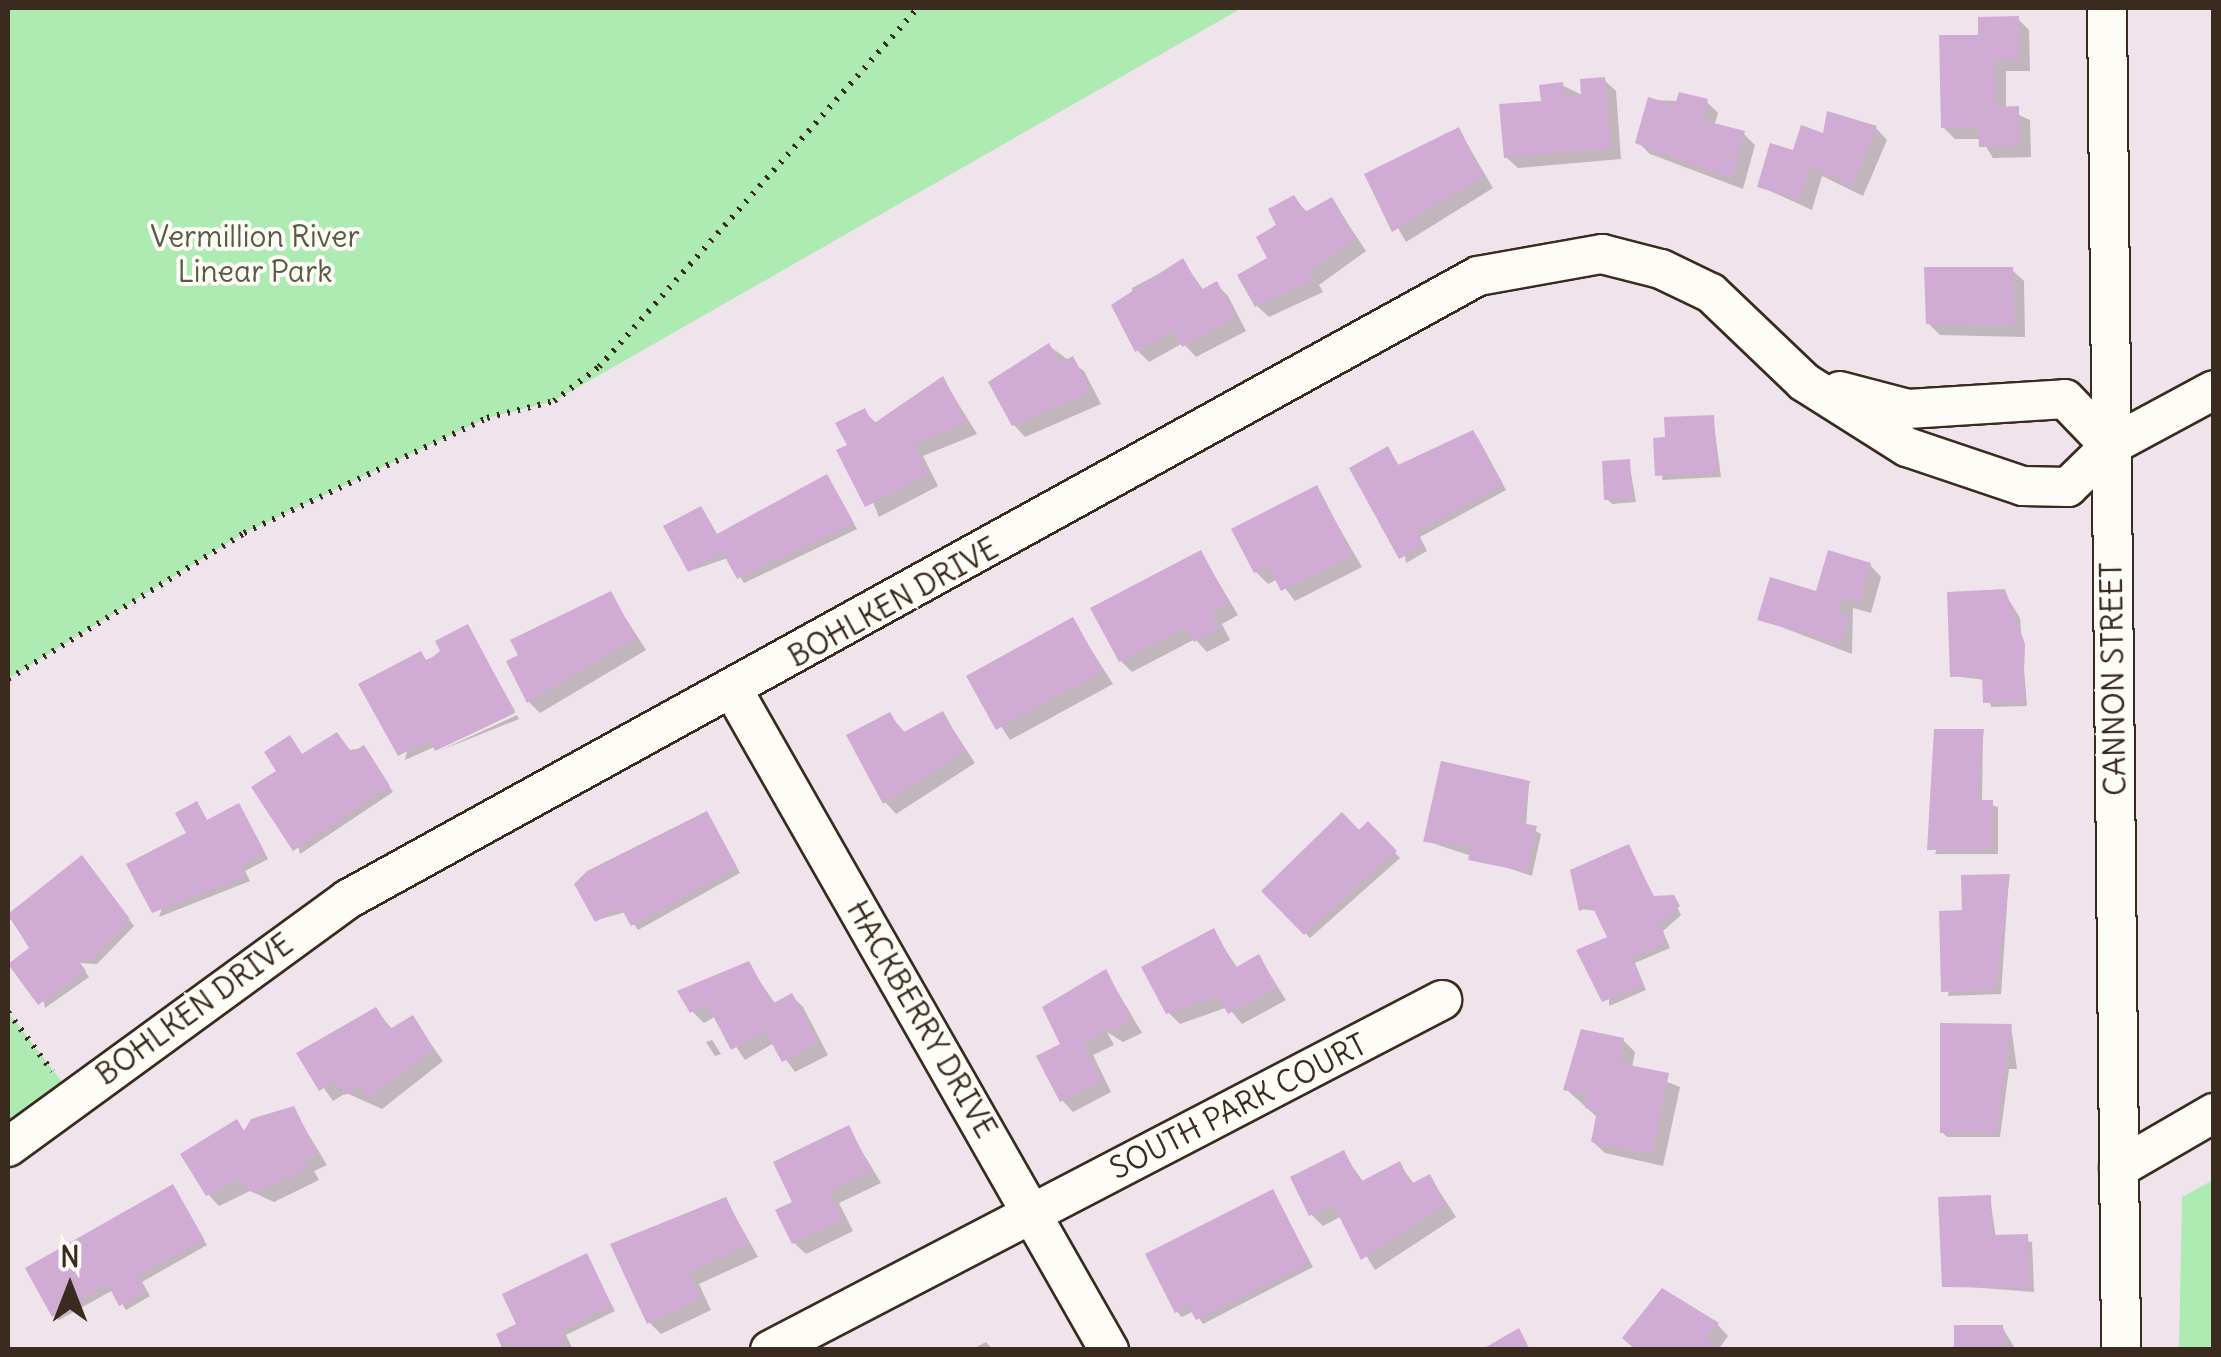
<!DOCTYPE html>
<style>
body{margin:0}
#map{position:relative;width:2221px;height:1357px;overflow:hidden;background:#f0e4ec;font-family:Delius,sans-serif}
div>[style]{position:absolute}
.green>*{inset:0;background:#aeebb2}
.shadow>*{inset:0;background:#0003}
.building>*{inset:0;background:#d0abd3}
.path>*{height:6px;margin-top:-3px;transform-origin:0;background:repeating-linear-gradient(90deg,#3b2a1e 0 2.5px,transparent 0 10.5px)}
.roads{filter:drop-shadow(2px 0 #3b2a1e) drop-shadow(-2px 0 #3b2a1e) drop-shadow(0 2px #3b2a1e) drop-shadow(0 -2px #3b2a1e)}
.minor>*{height:38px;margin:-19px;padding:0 19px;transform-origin:19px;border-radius:19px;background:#fdfcf7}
span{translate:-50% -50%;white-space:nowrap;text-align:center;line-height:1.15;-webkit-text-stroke:8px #fdfcf7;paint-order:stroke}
.park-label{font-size:30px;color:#585a43}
.street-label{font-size:30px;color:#3b2a1e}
.frame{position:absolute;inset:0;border:10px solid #3b2a1e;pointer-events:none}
.north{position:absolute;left:20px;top:1237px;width:100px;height:100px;-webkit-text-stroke:8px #fdfcf7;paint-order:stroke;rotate:0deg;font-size:28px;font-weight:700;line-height:40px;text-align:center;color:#3b2a1e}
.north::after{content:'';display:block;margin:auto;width:35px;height:45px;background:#3b2a1e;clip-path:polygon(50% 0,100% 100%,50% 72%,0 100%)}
</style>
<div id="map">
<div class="green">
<i style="clip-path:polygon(8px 8px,1242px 8px,554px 401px,487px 418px,244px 533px,8px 679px)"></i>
<i style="clip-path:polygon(8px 1012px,73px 1096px,8px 1147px)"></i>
<i style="clip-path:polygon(2213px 1180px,2213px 1349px,2179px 1349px,2182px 1197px)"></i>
</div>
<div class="shadow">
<i style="clip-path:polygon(2018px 19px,2029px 30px,2030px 71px,2006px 71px,2006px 109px,2030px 120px,2031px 157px,1993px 158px,1981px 139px,1955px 139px,1943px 127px,1980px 37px)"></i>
<i style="clip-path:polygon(1604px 80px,1616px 91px,1621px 159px,1518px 168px,1506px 157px,1562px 85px,1584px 96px)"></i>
<i style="clip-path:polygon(1650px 100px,1707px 102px,1718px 113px,1714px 126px,1744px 134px,1755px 145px,1743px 189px,1650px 154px,1638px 142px)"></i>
<i style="clip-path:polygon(1876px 128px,1887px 140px,1863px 196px,1822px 176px,1812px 210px,1759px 186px,1825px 136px)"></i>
<i style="clip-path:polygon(1459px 130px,1493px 188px,1406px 242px,1367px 175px)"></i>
<i style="clip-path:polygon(1294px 198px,1308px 213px,1332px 200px,1366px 251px,1319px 285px,1323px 292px,1269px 317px,1257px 306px)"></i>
<i style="clip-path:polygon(1183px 261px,1204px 291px,1216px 284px,1228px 296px,1246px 331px,1196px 357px,1183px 343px,1149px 362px,1137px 350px,1132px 288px)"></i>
<i style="clip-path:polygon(2012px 270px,2024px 281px,2025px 337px,1940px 335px,1928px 323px)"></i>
<i style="clip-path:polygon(1049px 346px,1084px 371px,1101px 404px,1025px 437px,1014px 425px)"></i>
<i style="clip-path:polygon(943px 379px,977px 434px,923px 456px,938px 486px,879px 517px,850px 446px,864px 411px,877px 424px)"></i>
<i style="clip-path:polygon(1713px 417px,1721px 477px,1662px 480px,1668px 440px)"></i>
<i style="clip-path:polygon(1478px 438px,1506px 490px,1420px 537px,1427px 551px,1406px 563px,1388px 449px,1400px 467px)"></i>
<i style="clip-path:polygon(1629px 462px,1636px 502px,1612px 504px,1607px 499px)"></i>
<i style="clip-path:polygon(826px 477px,857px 529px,744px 583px,728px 558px,690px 571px,701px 509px,718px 536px)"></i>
<i style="clip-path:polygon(1316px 488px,1362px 567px,1295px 601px,1278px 579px,1268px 584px,1256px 572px,1235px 530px)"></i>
<i style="clip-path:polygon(1201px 553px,1238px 615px,1222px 624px,1230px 640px,1207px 652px,1195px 639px,1132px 672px,1121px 661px)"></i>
<i style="clip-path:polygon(1870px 565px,1881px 577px,1871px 613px,1853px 608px,1852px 654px,1760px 619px)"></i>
<i style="clip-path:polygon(2004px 592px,2020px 618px,2027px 706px,1991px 707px,1985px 680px,1953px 676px)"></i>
<i style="clip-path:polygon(610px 594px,646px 650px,540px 713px,529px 702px,521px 656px)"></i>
<i style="clip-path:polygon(1072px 620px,1113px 684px,1010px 740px,969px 677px)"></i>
<i style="clip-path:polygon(468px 627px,515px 711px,405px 760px,427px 662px)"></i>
<i style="clip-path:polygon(943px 714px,975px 763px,896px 814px,885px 802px,890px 715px,906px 734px)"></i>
<i style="clip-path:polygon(517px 715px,519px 719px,439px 751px)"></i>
<i style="clip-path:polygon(1983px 732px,1982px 802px,1998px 807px,1998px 854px,1935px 854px)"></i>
<i style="clip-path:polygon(364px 748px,393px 792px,300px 854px,279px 772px,303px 756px)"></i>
<i style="clip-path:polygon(1529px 783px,1526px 826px,1541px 834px,1532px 876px,1426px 841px)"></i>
<i style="clip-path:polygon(196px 804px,208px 822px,243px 811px,268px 859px,245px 871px,250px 881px,159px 917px)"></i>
<i style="clip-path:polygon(711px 820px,740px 873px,638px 930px,626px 912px,597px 920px)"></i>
<i style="clip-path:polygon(1368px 824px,1400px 858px,1310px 938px,1265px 891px)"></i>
<i style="clip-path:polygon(1628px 847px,1655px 898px,1673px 899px,1681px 915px,1663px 931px,1670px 948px,1635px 963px,1646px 990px,1609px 1006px,1610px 938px,1597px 911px,1581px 909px)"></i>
<i style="clip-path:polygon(82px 858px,134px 926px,97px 964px,79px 963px,89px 977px,45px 1008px,32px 949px,8px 916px)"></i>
<i style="clip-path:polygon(2009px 876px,2001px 994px,1948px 996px,1964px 912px)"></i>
<i style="clip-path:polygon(1213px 931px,1238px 969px,1259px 957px,1286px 1000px,1242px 1024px,1228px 1007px,1180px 1024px,1168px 1012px)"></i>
<i style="clip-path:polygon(748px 964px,776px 1005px,792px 996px,803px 1007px,828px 1055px,795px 1072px,774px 1043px,745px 1060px,716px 1016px,704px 1023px,692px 1011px)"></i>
<i style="clip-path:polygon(1106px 972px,1142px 1033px,1123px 1042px,1107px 1032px,1114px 1045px,1093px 1055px,1111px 1092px,1073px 1112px,1062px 1100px,1064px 1045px)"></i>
<i style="clip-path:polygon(376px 1010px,393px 1030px,412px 1018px,443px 1061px,382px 1109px,346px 1093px,333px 1101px,300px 1054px)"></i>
<i style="clip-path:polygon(2011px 1026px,2017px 1069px,2009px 1069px,2000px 1137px,1947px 1137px,1942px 1132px)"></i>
<i style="clip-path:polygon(712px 1040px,721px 1054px,715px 1056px,706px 1042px)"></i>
<i style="clip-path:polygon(1623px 1040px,1635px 1052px,1632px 1068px,1680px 1087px,1663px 1166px,1605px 1153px,1593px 1142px,1598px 1118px,1566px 1089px)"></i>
<i style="clip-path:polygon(293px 1109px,327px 1165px,314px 1171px,319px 1180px,274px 1202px,250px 1191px,219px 1206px,208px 1194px,237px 1122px,246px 1132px)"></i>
<i style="clip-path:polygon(848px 1128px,881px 1183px,839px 1203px,853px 1231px,806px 1254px,794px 1243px,795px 1203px)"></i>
<i style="clip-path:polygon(1343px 1153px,1364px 1183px,1399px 1164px,1415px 1185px,1430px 1177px,1456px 1217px,1375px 1270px,1342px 1216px,1323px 1226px,1311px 1214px)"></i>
<i style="clip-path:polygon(173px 1188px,207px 1245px,142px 1282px,150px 1296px,126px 1310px,113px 1290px,59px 1320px,54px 1315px)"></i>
<i style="clip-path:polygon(1272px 1192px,1313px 1267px,1203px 1324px,1194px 1311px,1182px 1317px,1177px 1312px)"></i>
<i style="clip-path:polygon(1990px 1198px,1996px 1238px,2032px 1242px,2034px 1292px,1944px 1285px)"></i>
<i style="clip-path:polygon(726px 1200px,758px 1257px,699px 1284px,711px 1310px,661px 1334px,649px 1322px)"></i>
<i style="clip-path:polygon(586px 1256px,615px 1311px,566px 1335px,573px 1350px,506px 1350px)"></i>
<i style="clip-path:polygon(1717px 1324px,1728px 1336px,1718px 1350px,1625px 1338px)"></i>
<i style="clip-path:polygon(2002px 1327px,2016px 1350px,1957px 1350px)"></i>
<i style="clip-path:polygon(986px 1342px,993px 1350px,971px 1350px)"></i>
</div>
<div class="building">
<i style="clip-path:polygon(2019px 16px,2020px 60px,1995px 60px,1996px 107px,2019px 106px,2020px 147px,1979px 147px,1978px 128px,1941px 128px,1939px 35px,1978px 35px,1978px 17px)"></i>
<i style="clip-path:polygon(1605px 77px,1611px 148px,1504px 158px,1499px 104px,1541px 101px,1539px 85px,1563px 82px,1564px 96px,1581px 94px,1580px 79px)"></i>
<i style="clip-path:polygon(1679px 92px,1708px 99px,1702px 120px,1745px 131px,1732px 179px,1635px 143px,1648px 97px,1675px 105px)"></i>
<i style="clip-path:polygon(1827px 111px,1877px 126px,1852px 186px,1810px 166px,1800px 200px,1757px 187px,1770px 143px,1793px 150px,1801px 125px,1823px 133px)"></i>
<i style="clip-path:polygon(1459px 127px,1483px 176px,1392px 232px,1364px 174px)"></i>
<i style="clip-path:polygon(1294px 195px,1305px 212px,1332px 197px,1356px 238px,1309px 272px,1313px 280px,1255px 307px,1237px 275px,1267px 258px,1256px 237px,1276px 225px,1268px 209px)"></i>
<i style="clip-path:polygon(1183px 258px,1201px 290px,1217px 281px,1236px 318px,1182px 347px,1174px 331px,1135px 352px,1111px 305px)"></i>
<i style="clip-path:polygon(1924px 267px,2013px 267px,2015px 326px,1926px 324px)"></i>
<i style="clip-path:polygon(1049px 343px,1060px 363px,1073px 356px,1092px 392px,1012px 426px,988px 382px)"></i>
<i style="clip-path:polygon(943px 376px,967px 422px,914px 444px,929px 474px,865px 507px,836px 450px,847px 445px,835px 423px,865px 408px,873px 424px)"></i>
<i style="clip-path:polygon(1714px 415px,1717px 473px,1655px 476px,1653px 438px,1665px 437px,1664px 417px)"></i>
<i style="clip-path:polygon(1473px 430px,1503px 484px,1416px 532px,1424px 545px,1399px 559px,1349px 468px,1388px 446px,1398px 465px)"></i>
<i style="clip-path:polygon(1630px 459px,1632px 498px,1604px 500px,1602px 461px)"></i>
<i style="clip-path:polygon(827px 474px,854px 523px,737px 579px,723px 553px,688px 572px,663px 526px,701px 506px,717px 534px)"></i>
<i style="clip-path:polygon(1317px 485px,1353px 555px,1281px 591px,1268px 566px,1254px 573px,1231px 529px)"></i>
<i style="clip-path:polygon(1201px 550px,1229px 603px,1212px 612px,1220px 628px,1194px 642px,1186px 627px,1119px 662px,1090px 608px)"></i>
<i style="clip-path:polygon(1828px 550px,1871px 563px,1859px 603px,1842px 598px,1837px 612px,1849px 615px,1841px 644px,1757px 620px,1770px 577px,1816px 591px)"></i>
<i style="clip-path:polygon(2005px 589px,2025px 644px,2023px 702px,1983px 703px,1982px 676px,1950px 677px,1947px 592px)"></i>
<i style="clip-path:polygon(611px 591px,636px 638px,527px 703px,506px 661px,518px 655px,510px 640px)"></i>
<i style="clip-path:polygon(1073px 617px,1103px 671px,996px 730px,966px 676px)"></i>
<i style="clip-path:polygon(468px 624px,515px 713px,435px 751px,430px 740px,398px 756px,358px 684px,421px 651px,426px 660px,441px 653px,435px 641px)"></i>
<i style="clip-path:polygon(943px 711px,965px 751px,883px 804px,846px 735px,890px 712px,902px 733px)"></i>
<i style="clip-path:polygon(1934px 729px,1984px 729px,1977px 800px,1993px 800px,1993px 850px,1927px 850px)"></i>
<i style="clip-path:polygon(337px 732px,352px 753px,364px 745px,390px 786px,293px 851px,251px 787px,276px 771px,264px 752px,290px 735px,302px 754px)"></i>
<i style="clip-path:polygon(1441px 761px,1530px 781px,1521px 823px,1537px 826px,1527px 872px,1468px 860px,1471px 846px,1423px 842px)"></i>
<i style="clip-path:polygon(197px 801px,207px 820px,239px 803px,265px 853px,241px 866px,247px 876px,152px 913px,126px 864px,186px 833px,175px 813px)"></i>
<i style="clip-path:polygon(707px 811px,737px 867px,631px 926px,621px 908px,595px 922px,574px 884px,587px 871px)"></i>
<i style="clip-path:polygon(1342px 812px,1359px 830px,1368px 821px,1397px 851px,1304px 935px,1261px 891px)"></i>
<i style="clip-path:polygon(1629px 844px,1653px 896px,1674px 895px,1680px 906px,1659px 925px,1667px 943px,1632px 958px,1643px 985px,1602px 1002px,1576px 950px,1607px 937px,1592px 906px,1579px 911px,1570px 870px)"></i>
<i style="clip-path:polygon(82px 855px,130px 919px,91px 960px,78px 960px,86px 971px,38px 1005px,8px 964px,29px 948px,8px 914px)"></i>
<i style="clip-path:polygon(2010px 874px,1996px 990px,1941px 992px,1939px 911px,1962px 910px,1961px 875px)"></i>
<i style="clip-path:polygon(1214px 928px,1235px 968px,1259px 954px,1277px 988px,1228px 1014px,1218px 996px,1166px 1014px,1141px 967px)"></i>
<i style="clip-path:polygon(749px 961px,772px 1004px,792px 993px,818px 1043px,782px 1062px,765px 1031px,731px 1050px,707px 1004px,690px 1013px,677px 991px)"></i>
<i style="clip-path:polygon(1106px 969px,1132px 1021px,1110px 1032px,1100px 1026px,1104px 1033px,1083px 1043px,1102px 1081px,1060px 1102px,1036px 1056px,1060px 1044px,1042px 1007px)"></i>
<i style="clip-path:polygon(376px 1007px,390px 1029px,413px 1015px,434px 1049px,368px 1099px,360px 1086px,345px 1095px,335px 1081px,319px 1091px,296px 1053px)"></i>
<i style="clip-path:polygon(1940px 1023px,2012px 1024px,1996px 1133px,1940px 1133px)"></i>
<i style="clip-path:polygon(1581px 1029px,1624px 1038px,1619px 1063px,1669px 1073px,1652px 1155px,1591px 1142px,1597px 1111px,1585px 1108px,1587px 1095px,1563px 1090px)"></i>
<i style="clip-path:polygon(294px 1106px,317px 1153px,305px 1159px,309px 1168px,261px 1191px,247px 1191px,240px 1179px,206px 1196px,180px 1154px,237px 1119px,244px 1131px,251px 1119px)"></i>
<i style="clip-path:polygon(849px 1125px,871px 1171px,829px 1191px,843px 1219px,792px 1244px,775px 1210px,792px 1202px,773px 1162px)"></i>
<i style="clip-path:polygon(1344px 1150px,1360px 1182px,1400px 1161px,1411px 1184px,1430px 1174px,1446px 1205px,1361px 1260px,1333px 1204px,1309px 1216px,1290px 1177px)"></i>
<i style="clip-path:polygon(173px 1184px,204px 1239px,138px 1276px,147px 1291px,119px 1306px,108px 1285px,52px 1317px,25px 1268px)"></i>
<i style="clip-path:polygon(1273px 1189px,1310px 1262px,1196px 1320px,1188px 1306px,1175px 1313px,1145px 1254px)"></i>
<i style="clip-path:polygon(1991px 1195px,1992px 1235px,2028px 1234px,2030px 1288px,1942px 1287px,1938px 1197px)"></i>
<i style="clip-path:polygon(726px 1197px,749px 1245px,689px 1272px,701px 1298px,647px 1324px,610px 1244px)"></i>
<i style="clip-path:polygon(587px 1253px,612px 1306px,563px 1330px,565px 1350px,503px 1350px,496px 1334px,516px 1324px,502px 1294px)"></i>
<i style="clip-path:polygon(1662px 1288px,1719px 1323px,1706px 1338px,1721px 1350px,1636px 1350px,1622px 1338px)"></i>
<i style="clip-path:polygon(1954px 1325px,2003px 1325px,2005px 1350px,1954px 1350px)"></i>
<i style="clip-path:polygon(1519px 1328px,1530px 1350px,1481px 1350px)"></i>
</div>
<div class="path">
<i style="left:8px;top:679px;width:278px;rotate:-31.7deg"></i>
<i style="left:244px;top:533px;width:269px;rotate:-25.3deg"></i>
<i style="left:487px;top:418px;width:69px;rotate:-14.2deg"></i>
<i style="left:554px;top:401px;width:56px;rotate:-37.1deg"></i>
<i style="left:599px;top:367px;width:480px;rotate:-48.4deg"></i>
<i style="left:8px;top:1012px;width:74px;rotate:53.3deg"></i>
</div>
<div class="roads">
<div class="minor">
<i style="left:2107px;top:8px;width:1342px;rotate:89.4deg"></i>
<i style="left:1840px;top:391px;width:70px;rotate:14.8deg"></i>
<i style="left:1908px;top:409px;width:157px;rotate:-3.6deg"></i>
<i style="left:2065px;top:399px;width:65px;rotate:46.2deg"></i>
<i style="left:733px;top:690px;width:760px;rotate:60.33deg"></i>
<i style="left:8px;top:1147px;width:421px;rotate:-36.1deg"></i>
<i style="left:348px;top:899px;width:1290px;rotate:-28.87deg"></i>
<i style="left:1478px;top:276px;width:126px;rotate:-10.1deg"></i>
<i style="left:1602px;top:254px;width:61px;rotate:14.3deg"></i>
<i style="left:1661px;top:269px;width:55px;rotate:25.6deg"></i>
<i style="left:1711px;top:293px;width:129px;rotate:43.7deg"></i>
<i style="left:1804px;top:382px;width:122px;rotate:32.3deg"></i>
<i style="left:1907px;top:447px;width:122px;rotate:18.6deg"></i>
<i style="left:2023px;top:486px;width:45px;rotate:1.3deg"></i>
<i style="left:2068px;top:487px;width:59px;rotate:-44.3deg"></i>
<i style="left:2110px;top:446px;width:118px;rotate:-28.3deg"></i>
<i style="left:2119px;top:1168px;width:110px;rotate:-30.1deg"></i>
<i style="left:770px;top:1350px;width:758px;rotate:-27.51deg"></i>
</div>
</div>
<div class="park-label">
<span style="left:255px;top:253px">Vermillion River<br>Linear Park</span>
</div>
<div class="street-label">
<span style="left:893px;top:602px;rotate:-29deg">BOHLKEN DRIVE</span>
<span style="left:2113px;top:679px;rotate:-91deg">CANNON STREET</span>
<span style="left:194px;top:1009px;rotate:-36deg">BOHLKEN DRIVE</span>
<span style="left:922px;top:1019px;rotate:60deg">HACKBERRY DRIVE</span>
<span style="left:1238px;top:1106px;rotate:-27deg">SOUTH PARK COURT</span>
</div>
<div class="frame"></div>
<div class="north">N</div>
</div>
